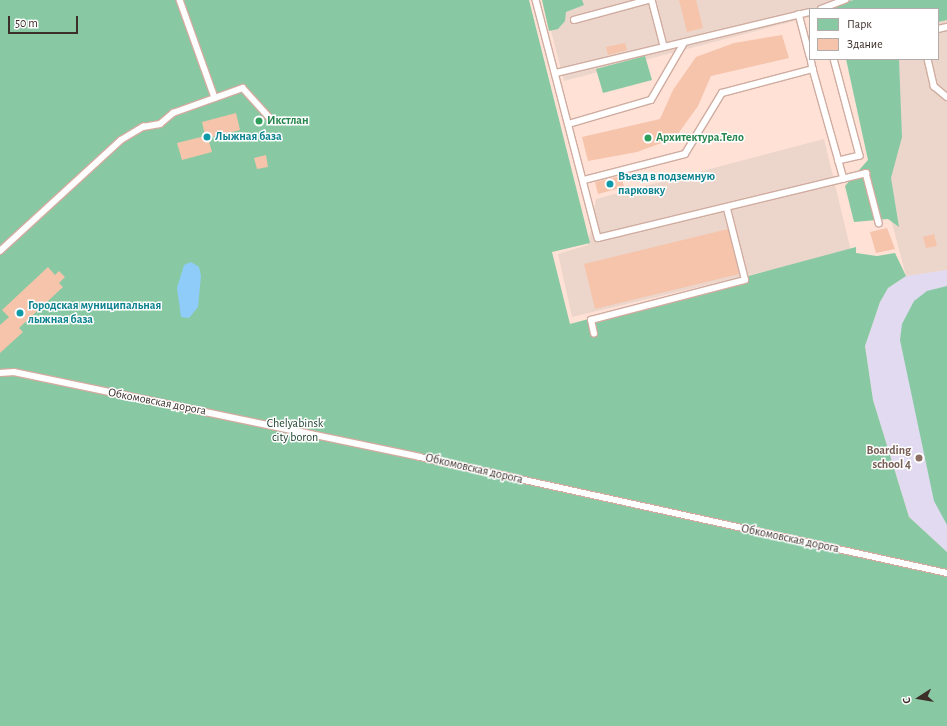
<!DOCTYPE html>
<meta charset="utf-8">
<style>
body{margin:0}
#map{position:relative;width:947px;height:726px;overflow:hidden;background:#ffe1d6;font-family:"Alegreya Sans",sans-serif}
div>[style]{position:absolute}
.commercial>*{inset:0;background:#ecd6cb}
.education>*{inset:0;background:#e1daf0}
.green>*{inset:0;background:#88c9a3}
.water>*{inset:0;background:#8fccf9}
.building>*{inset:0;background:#f6c3ab}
.roads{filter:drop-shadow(1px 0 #d0aca0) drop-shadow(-1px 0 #d0aca0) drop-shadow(0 1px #d0aca0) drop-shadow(0 -1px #d0aca0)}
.service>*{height:5.5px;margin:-2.75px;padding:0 2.75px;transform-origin:2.75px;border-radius:2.75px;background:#fff}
.dots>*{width:11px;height:11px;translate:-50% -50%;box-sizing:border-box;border:2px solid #fff;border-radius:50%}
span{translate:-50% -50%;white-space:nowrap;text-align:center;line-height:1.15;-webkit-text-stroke:3px #fff;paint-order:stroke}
.leisure-label{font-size:12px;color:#27864d;font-weight:700}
.left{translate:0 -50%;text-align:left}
.culture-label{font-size:12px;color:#0d838f;font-weight:700}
.street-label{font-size:12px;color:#3c2e29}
.park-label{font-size:12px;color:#173d29}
.education-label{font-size:12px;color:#785e54;font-weight:700}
.right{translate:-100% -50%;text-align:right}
.legend{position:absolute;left:809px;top:8px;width:130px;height:52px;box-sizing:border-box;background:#fff;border:1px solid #b1aba9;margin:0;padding:5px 7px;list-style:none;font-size:12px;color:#3c2e29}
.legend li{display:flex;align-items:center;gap:8px;height:20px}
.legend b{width:20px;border:1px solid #b1aba9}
.north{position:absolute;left:899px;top:678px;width:40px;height:40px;-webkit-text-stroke:3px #fff;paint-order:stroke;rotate:258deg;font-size:11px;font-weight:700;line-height:16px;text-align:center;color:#3c2e29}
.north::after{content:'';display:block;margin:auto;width:14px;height:18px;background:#3c2e29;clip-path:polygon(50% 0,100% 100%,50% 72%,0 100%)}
.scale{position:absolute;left:8px;top:16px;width:70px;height:18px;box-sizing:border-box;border:2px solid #3c2e29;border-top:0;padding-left:5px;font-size:12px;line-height:14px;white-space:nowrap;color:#3c2e29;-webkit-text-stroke:3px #fff;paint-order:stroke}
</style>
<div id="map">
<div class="commercial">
<i style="clip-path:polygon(543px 0,947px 0,947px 270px,906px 276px,849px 59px,938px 59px,938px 9px,810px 9px,810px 17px,564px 81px)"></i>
<i style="clip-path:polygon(824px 139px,851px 251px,572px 317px,558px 254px,588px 245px,596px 199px)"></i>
</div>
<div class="education">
<i style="clip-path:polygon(947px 270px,947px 552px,909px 517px,873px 400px,865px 346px,880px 302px,888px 288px,906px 276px)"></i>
</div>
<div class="green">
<i style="clip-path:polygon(0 0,529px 0,590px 243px,552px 252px,570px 324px,856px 247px,856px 253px,877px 256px,895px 253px,906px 276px,888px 288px,880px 302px,865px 346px,873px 400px,909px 517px,947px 552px,947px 726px,0 726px)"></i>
<i style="clip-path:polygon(542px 0,582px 0,584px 5px,566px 12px,565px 21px,558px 29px,549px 31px)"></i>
<i style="clip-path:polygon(854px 0,947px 0,947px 20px,938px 22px,938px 9px,835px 9px,834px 5px)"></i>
<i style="clip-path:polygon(645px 56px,652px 80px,603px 93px,596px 69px)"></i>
<i style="clip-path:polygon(846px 59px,899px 59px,902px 137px,891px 178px,899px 227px,888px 219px,854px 222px,845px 186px,868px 160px)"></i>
<i style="clip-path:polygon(947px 286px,947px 525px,934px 501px,900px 340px,902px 324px,914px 301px,927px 291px)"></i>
</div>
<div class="water">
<i style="clip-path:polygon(191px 262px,199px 267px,201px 276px,198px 307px,189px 318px,181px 317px,177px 288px,184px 265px)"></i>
</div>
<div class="building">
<i style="clip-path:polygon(679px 0,696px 0,703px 28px,687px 32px)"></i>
<i style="clip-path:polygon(782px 35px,789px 58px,711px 76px,698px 106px,675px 138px,637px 152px,588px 161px,582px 137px,660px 119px,673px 90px,696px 57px,734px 43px)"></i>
<i style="clip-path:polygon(625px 43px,627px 50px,608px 55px,606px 47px)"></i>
<i style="clip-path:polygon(236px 113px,240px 130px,208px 138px,212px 152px,182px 160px,177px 143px,205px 136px,202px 122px)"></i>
<i style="clip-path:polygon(266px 155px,268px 167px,257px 169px,254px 158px)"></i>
<i style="clip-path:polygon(621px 176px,624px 187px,598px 194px,595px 182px)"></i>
<i style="clip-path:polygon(887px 228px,895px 249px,876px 253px,870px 232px)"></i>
<i style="clip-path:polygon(728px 229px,739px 274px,595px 309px,584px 264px)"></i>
<i style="clip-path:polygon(934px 234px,937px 246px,926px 248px,923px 237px)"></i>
<i style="clip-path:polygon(48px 267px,55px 275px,59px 271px,65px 277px,59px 283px,63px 287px,19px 328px,23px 332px,0 353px,0 325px,9px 317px,2px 310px)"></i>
</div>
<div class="roads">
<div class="service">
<i style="left:180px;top:0;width:104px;rotate:70.3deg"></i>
<i style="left:536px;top:0;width:246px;rotate:75.4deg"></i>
<i style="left:598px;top:238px;width:276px;rotate:-13.6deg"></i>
<i style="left:866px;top:173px;width:52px;rotate:75.4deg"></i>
<i style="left:652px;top:0;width:48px;rotate:75.4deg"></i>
<i style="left:821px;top:9px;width:26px;rotate:-21deg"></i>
<i style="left:799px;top:14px;width:43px;rotate:75.3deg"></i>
<i style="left:574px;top:20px;width:77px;rotate:-15.1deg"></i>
<i style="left:938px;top:29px;width:9px;rotate:-13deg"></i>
<i style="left:811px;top:59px;width:10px;rotate:79deg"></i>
<i style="left:834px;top:59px;width:100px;rotate:75deg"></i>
<i style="left:860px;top:156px;width:22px;rotate:167deg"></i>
<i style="left:928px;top:59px;width:28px;rotate:77deg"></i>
<i style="left:934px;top:86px;width:17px;rotate:40deg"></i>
<i style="left:556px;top:73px;width:261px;rotate:-13.5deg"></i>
<i style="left:569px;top:124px;width:85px;rotate:-16.3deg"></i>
<i style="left:651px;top:100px;width:66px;rotate:-59.9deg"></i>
<i style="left:584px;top:180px;width:104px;rotate:-14.4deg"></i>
<i style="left:685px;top:154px;width:71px;rotate:-58.8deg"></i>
<i style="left:722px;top:93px;width:94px;rotate:-14.8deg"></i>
<i style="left:813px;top:69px;width:114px;rotate:74.3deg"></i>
<i style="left:0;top:251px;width:164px;rotate:-42.5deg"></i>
<i style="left:121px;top:140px;width:26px;rotate:-31deg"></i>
<i style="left:143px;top:127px;width:17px;rotate:-10deg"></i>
<i style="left:160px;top:124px;width:17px;rotate:-40deg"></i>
<i style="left:173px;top:113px;width:74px;rotate:-19.7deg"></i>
<i style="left:243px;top:88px;width:39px;rotate:48deg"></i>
<i style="left:594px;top:334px;width:14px;rotate:-102deg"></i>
<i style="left:591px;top:320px;width:159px;rotate:-14.6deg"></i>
<i style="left:745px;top:280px;width:73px;rotate:-104.2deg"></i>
<i style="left:0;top:373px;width:14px;rotate:-4deg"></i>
<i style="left:14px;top:372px;width:415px;rotate:11.8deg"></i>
<i style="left:420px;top:457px;width:540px;rotate:12.41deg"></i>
</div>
</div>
<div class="dots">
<i style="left:259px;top:121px;background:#2e9e5b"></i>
<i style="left:207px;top:137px;background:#0f9aa8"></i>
<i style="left:648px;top:138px;background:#2e9e5b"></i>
<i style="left:610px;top:184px;background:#0f9aa8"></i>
<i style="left:20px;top:313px;background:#0f9aa8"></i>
<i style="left:919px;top:458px;background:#8d6e63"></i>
</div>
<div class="leisure-label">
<span class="left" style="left:267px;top:121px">Икстлан</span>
<span class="left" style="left:656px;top:138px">Архитектура.Тело</span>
</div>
<div class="culture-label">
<span class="left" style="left:215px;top:137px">Лыжная база</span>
<span class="left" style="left:618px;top:184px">Въезд в подземную<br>парковку</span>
<span class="left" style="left:28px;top:313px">Городская муниципальная<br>лыжная база</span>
</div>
<div class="street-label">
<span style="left:157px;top:402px;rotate:11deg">Обкомовская дорога</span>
<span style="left:474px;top:469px;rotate:13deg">Обкомовская дорога</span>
<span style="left:790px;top:539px;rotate:12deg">Обкомовская дорога</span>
</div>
<div class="park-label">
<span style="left:295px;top:431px">Chelyabinsk<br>city boron</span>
</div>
<div class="education-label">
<span class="right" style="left:911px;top:458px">Boarding<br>school 4</span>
</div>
<ul class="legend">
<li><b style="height:11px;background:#88c9a3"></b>Парк</li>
<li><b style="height:11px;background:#f6c3ab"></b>Здание</li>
</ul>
<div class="north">С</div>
<div class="scale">50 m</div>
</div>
